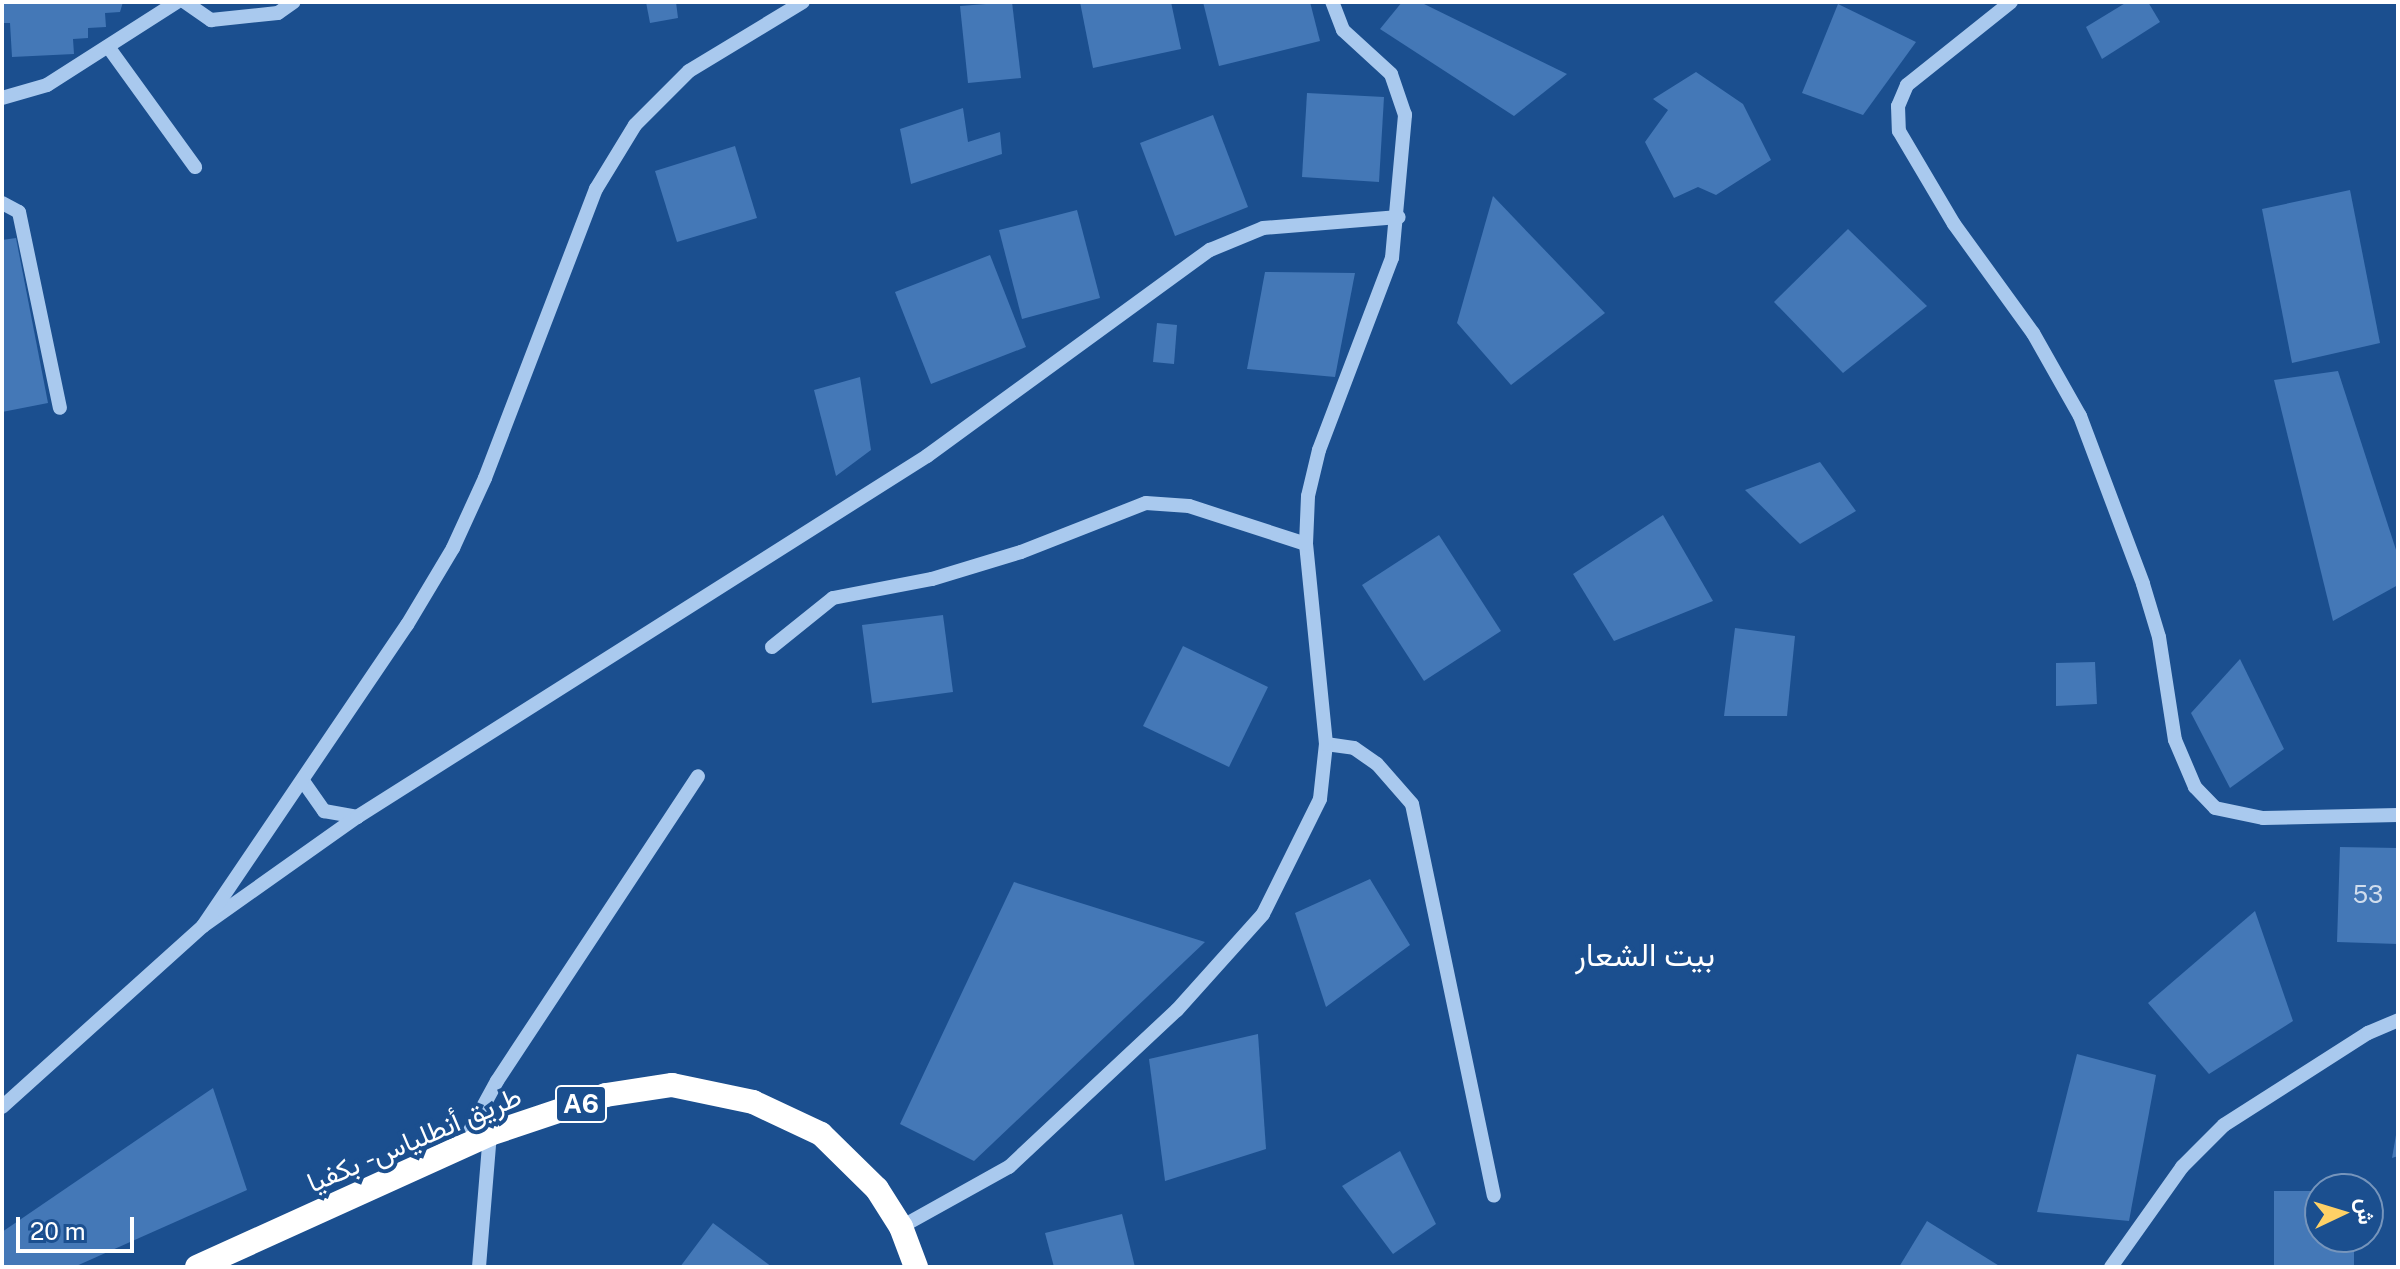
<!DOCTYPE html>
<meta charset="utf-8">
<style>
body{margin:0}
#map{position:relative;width:2400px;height:1269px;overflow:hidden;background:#1b4f8f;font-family:"Public Sans",Vazirmatn,sans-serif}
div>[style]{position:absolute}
.building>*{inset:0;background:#4478b7}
.minor>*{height:14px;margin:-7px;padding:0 7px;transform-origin:7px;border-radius:7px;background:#a9c9ee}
.highway>*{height:24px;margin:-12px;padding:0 12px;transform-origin:12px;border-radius:12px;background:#fff}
span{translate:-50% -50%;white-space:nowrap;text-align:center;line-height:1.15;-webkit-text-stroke:8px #1b4f8f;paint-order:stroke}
.number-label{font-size:24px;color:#d0dded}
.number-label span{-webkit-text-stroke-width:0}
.shield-label span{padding:2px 6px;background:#1b4f8f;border:2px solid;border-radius:6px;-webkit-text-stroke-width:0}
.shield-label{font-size:26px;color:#fff;font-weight:700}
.street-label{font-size:28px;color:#fff}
.quarter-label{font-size:32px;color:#fff}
.frame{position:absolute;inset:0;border:4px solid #fff;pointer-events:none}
.north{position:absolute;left:2304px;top:1173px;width:80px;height:80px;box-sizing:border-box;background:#1b4f8f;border:2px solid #7695bc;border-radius:50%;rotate:86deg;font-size:22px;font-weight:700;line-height:32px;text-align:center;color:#fff}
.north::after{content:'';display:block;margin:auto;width:28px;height:36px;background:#ffd166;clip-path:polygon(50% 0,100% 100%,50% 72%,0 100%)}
.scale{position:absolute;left:16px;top:1217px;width:118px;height:36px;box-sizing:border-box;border:4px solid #fff;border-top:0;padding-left:10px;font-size:24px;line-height:28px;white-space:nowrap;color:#fff;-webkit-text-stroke:6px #1b4f8f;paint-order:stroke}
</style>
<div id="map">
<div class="building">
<i style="clip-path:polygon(2px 2px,123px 2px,120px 12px,105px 13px,106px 27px,88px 28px,88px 38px,73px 39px,74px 54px,12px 57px,10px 23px,3px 23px)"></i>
<i style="clip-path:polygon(646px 2px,676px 2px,678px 18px,650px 23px)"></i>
<i style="clip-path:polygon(1012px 2px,1021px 78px,968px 83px,960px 6px)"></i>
<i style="clip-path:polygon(1080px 2px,1171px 2px,1181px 49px,1093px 68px)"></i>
<i style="clip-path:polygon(1203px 2px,1310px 2px,1320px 41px,1219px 66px)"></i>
<i style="clip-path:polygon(1402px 2px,1420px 2px,1567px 74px,1514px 116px,1380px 29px)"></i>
<i style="clip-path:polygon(2127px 2px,2148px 2px,2160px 22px,2102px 59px,2086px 27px)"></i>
<i style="clip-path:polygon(1838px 4px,1916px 42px,1863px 115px,1802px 93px)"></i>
<i style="clip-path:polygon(1696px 72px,1743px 104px,1771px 160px,1716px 195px,1698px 187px,1674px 198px,1645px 142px,1668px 110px,1653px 99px)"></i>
<i style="clip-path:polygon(1307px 93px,1384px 97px,1379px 182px,1302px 177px)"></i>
<i style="clip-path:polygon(963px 108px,968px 142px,1000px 132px,1002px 154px,911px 184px,900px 129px)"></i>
<i style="clip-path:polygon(1213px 115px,1248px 207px,1175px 236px,1140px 143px)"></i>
<i style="clip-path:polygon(735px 146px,757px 218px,677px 242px,655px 171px)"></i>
<i style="clip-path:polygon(2350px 190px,2380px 343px,2292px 363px,2262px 209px)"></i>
<i style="clip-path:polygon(1493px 196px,1605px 313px,1511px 385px,1457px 323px)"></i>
<i style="clip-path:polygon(1077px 210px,1100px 298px,1022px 319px,999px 230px)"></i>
<i style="clip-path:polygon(1848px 229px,1927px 306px,1843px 373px,1774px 302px)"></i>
<i style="clip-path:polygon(16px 238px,48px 403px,2px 412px,2px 240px)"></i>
<i style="clip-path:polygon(990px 255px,1026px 347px,931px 384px,895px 292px)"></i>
<i style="clip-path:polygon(1265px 272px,1355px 273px,1335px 377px,1247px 369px)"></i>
<i style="clip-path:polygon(1157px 323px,1177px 325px,1174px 364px,1153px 362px)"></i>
<i style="clip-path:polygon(2338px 371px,2398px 556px,2398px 585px,2333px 621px,2274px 380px)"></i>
<i style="clip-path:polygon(860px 377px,871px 450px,836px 476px,814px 390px)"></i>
<i style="clip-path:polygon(1820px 462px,1856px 511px,1800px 544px,1745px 490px)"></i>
<i style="clip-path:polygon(1663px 515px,1713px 601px,1614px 641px,1573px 574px)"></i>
<i style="clip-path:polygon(1439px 535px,1501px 631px,1424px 681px,1362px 585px)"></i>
<i style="clip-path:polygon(943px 615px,953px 692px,872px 703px,862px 625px)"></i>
<i style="clip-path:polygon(1735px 628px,1795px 636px,1787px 716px,1724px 716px)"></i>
<i style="clip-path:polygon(1183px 646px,1268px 687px,1229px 767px,1143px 726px)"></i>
<i style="clip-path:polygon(2240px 659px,2284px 749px,2230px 788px,2191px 713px)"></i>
<i style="clip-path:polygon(2095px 662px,2097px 704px,2056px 706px,2056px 663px)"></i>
<i style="clip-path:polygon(2340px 847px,2398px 848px,2398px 944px,2337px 942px)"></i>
<i style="clip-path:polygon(1370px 879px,1410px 945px,1326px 1007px,1295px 913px)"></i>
<i style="clip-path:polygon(1014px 882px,1205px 942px,974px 1161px,900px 1124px)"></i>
<i style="clip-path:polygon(2255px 911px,2293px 1021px,2209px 1074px,2148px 1003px)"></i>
<i style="clip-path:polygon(1258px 1034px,1266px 1149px,1165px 1181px,1149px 1059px)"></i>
<i style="clip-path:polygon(2077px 1054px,2156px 1075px,2129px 1221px,2037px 1212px)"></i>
<i style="clip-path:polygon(213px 1088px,247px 1190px,74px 1267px,2px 1267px,2px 1232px)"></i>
<i style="clip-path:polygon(2396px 1135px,2398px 1156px,2392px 1158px)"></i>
<i style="clip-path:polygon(1400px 1151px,1436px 1224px,1393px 1254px,1342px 1186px)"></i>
<i style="clip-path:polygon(2274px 1191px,2320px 1191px,2320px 1237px,2354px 1237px,2354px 1267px,2274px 1266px)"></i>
<i style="clip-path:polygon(1122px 1214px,1135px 1267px,1054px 1267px,1045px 1233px)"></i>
<i style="clip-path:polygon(1927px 1221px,2001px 1267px,1899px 1267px)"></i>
<i style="clip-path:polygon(713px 1223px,772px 1267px,680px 1267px)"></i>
</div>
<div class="minor">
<i style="left:185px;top:2px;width:32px;rotate:35deg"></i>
<i style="left:211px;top:20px;width:67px;rotate:-6deg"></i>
<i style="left:278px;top:13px;width:19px;rotate:-35deg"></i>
<i style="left:2011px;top:2px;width:133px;rotate:141.4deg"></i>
<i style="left:1907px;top:85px;width:23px;rotate:113deg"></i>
<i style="left:1898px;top:106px;width:25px;rotate:88deg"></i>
<i style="left:1899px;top:131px;width:108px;rotate:59.4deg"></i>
<i style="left:1954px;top:224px;width:135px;rotate:54.1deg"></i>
<i style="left:2033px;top:333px;width:95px;rotate:60.5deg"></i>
<i style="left:2080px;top:416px;width:179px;rotate:69.4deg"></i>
<i style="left:2143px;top:584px;width:55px;rotate:73.2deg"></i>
<i style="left:2159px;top:637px;width:104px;rotate:81.2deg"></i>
<i style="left:2175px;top:740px;width:51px;rotate:66.9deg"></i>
<i style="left:2195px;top:787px;width:29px;rotate:46deg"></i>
<i style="left:2215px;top:808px;width:49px;rotate:11.8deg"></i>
<i style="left:2263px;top:818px;width:135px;rotate:-1.3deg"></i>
<i style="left:109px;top:48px;width:147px;rotate:54.1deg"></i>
<i style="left:2px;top:98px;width:47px;rotate:-16.1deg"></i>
<i style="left:47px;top:85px;width:154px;rotate:-32.6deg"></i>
<i style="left:2px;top:203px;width:19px;rotate:28deg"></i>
<i style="left:19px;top:212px;width:200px;rotate:78.2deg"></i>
<i style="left:772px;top:647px;width:78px;rotate:-38.8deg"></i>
<i style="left:833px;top:598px;width:101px;rotate:-10.9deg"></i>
<i style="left:932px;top:579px;width:93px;rotate:-16.9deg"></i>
<i style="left:1021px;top:552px;width:134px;rotate:-21.4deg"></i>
<i style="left:1146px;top:503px;width:43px;rotate:4deg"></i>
<i style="left:1189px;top:506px;width:123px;rotate:18deg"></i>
<i style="left:1326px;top:744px;width:28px;rotate:8deg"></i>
<i style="left:1354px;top:748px;width:28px;rotate:35deg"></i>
<i style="left:1377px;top:764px;width:53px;rotate:48.8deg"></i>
<i style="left:1412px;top:804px;width:400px;rotate:78.2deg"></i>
<i style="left:303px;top:781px;width:37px;rotate:55deg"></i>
<i style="left:324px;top:811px;width:34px;rotate:10deg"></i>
<i style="left:203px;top:926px;width:189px;rotate:-35.3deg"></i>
<i style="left:357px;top:817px;width:675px;rotate:-32.35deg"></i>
<i style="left:927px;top:456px;width:350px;rotate:-36.1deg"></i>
<i style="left:1210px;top:250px;width:57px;rotate:-22.5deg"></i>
<i style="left:1263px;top:228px;width:136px;rotate:-4.6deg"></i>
<i style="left:2px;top:1107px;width:270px;rotate:-42deg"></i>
<i style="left:203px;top:926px;width:364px;rotate:-55.9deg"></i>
<i style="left:407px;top:625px;width:90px;rotate:-59.1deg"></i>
<i style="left:453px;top:548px;width:77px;rotate:-65.4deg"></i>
<i style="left:485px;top:478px;width:310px;rotate:-69deg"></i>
<i style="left:596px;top:189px;width:75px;rotate:-58.6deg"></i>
<i style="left:635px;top:125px;width:76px;rotate:-45deg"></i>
<i style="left:689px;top:71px;width:133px;rotate:-31.2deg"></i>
<i style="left:462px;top:1145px;width:73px;rotate:-61.3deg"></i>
<i style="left:497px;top:1081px;width:365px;rotate:-56.6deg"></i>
<i style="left:901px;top:1227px;width:124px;rotate:-29.1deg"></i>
<i style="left:1009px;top:1167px;width:230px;rotate:-43.1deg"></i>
<i style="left:1177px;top:1010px;width:129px;rotate:-48.1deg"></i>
<i style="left:1263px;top:914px;width:128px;rotate:-63.6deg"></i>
<i style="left:1320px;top:799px;width:55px;rotate:-83.8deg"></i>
<i style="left:1326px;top:744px;width:201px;rotate:-95.7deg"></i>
<i style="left:1306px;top:544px;width:48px;rotate:-87.6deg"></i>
<i style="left:1308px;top:496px;width:47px;rotate:-76.6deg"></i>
<i style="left:1319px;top:450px;width:205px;rotate:-69.2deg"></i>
<i style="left:1392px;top:258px;width:144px;rotate:-84.8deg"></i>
<i style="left:1405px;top:115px;width:43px;rotate:-108.9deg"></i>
<i style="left:1391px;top:74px;width:65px;rotate:-137.5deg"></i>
<i style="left:1343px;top:30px;width:30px;rotate:-111deg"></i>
<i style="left:479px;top:1267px;width:133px;rotate:-85.3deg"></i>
<i style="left:2111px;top:1267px;width:123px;rotate:-54.6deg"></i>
<i style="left:2182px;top:1167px;width:59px;rotate:-45deg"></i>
<i style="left:2224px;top:1125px;width:171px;rotate:-32.6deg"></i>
<i style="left:2368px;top:1033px;width:33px;rotate:-23deg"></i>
</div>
<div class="highway">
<i style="left:197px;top:1267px;width:322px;rotate:-24.4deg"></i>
<i style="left:490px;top:1134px;width:122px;rotate:-18.6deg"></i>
<i style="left:606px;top:1095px;width:67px;rotate:-8.6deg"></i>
<i style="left:672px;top:1085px;width:83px;rotate:11.9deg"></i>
<i style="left:753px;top:1102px;width:75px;rotate:25.2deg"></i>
<i style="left:821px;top:1134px;width:78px;rotate:44.5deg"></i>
<i style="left:877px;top:1189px;width:45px;rotate:57.7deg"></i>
<i style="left:901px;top:1227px;width:43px;rotate:69.4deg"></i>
</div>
<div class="number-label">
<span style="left:2368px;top:895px">53</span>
</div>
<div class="shield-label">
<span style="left:581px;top:1104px">A6</span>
</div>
<div class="street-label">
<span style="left:414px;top:1139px;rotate:-23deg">طريق أنطلياس - بكفيا</span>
</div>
<div class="quarter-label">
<span style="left:1645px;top:955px">بيت الشعار</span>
</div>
<div class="frame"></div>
<div class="north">ش</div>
<div class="scale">20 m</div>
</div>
